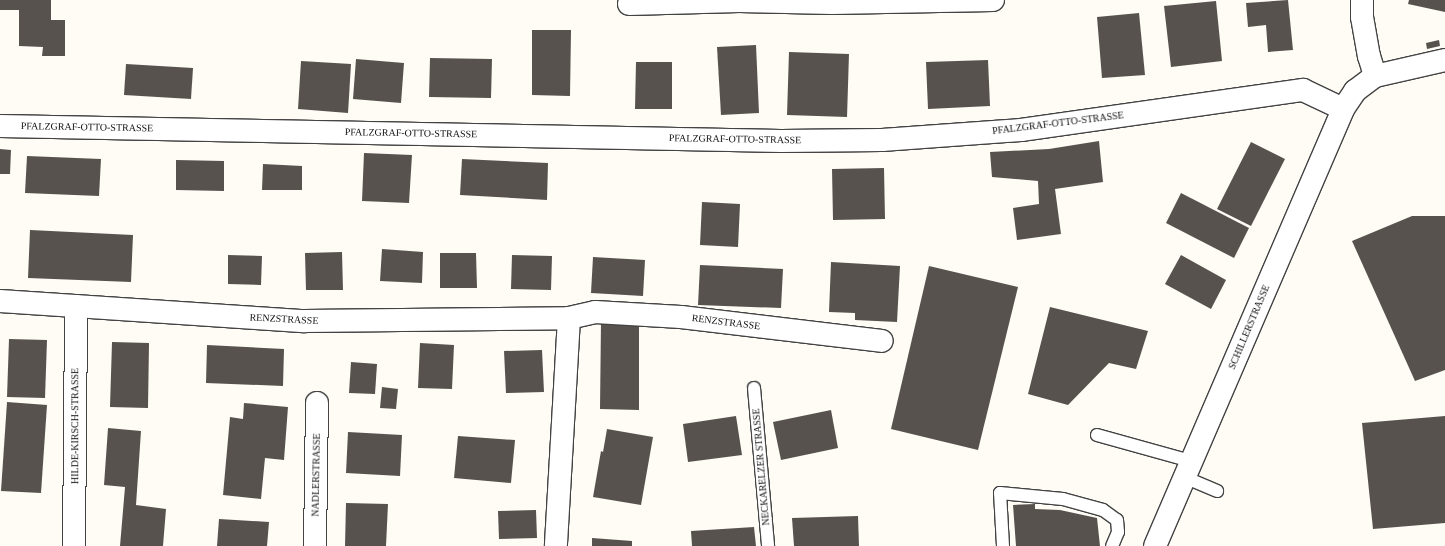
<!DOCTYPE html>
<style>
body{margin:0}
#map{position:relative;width:1445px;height:546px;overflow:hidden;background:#fefcf5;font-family:"Times New Roman",serif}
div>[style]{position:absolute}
.building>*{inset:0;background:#58524e}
.roads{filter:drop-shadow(1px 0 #434343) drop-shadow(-1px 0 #434343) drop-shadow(0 1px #434343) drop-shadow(0 -1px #434343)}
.service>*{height:12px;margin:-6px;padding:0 6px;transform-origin:6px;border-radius:6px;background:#fff}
.minor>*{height:22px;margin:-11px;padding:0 11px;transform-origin:11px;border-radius:11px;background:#fff}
.tertiary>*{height:22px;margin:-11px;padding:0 11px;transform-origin:11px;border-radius:11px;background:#fff}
span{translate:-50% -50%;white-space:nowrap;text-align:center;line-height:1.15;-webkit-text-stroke:4px #fff;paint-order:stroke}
.street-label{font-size:10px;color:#101010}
</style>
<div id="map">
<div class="building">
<i style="clip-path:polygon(0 0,51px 0,51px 20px,65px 20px,65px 56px,42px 56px,43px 47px,19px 46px,19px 10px,0 10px)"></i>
<i style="clip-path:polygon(1288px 0,1293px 50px,1268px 52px,1266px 25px,1248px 27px,1246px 3px)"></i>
<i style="clip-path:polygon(1409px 0,1445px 0,1445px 12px,1408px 4px)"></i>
<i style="clip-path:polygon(1216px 1px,1222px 61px,1171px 67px,1164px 6px)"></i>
<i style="clip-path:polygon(1139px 13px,1145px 75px,1102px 78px,1097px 17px)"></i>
<i style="clip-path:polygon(532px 30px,571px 30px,570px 96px,532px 95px)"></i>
<i style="clip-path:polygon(1439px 40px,1440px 46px,1427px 49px,1426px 43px)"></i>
<i style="clip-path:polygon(756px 45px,759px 113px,721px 115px,717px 47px)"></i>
<i style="clip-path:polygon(789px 52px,849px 54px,847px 117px,787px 115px)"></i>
<i style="clip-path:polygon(430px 58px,492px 59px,491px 98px,429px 97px)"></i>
<i style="clip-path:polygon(356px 59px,404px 63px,401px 103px,353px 99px)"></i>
<i style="clip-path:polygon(988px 60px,990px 106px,928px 109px,926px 62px)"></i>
<i style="clip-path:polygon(301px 61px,351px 64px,348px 113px,298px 109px)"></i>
<i style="clip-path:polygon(636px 62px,672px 62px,672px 109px,635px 109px)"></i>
<i style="clip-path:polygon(126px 64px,193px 68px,191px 99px,124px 95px)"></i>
<i style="clip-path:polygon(1099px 141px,1103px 182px,1055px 189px,1061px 234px,1017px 240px,1013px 208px,1039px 204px,1038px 181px,992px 177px,990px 152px,1049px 149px)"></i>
<i style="clip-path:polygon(1251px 142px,1285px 159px,1251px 226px,1217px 209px)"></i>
<i style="clip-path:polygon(0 149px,11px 150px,10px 174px,0 174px)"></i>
<i style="clip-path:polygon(364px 153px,412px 155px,409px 203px,362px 201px)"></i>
<i style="clip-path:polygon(27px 156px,101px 159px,99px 196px,25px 193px)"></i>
<i style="clip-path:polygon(462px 159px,548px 163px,547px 200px,460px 195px)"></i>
<i style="clip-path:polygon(176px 160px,224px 161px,224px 191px,176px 190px)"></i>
<i style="clip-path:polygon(263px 164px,302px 166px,302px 190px,262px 190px)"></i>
<i style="clip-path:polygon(884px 168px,885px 219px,833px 220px,832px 169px)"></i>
<i style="clip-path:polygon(1181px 193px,1249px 228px,1234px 258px,1166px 223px)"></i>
<i style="clip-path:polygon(702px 202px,740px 204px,738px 247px,700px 245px)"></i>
<i style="clip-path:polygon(1412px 216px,1445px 216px,1445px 370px,1415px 381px,1352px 241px)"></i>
<i style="clip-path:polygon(30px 230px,133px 235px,131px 282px,28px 278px)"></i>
<i style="clip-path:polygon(382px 249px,423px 252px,422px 283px,380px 281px)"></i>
<i style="clip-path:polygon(342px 252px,343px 290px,306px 290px,305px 253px)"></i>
<i style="clip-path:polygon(440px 253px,476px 253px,477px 288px,440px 288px)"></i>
<i style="clip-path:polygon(228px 255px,262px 256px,261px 285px,228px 284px)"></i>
<i style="clip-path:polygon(512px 255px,552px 256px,551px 290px,511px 289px)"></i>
<i style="clip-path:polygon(1181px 255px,1226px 280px,1211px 309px,1165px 284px)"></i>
<i style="clip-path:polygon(593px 257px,645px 260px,643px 296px,591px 293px)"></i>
<i style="clip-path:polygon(831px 262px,900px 266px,897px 322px,855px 320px,855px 313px,829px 312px)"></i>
<i style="clip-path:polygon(700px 265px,783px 269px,781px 308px,698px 305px)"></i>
<i style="clip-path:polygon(929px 266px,1018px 287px,978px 450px,891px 429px)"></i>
<i style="clip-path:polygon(1050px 307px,1148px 331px,1136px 369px,1109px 363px,1068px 405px,1028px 394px)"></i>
<i style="clip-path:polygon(601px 321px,639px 321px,639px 410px,600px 409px)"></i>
<i style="clip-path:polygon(9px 339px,47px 340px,45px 398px,7px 397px)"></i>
<i style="clip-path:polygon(112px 342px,149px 343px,148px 408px,110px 407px)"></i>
<i style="clip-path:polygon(420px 343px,454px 345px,452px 389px,418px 388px)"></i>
<i style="clip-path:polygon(207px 345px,284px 349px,283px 386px,206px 383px)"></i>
<i style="clip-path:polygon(542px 350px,544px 392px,506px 393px,504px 351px)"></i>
<i style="clip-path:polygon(351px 362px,377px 364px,375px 394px,349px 393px)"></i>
<i style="clip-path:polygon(382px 387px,398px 389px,396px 409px,380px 408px)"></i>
<i style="clip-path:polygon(7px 402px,47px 405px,41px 493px,1px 491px)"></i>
<i style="clip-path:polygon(244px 403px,288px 407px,284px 460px,265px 458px,261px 499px,223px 495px,230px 417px,243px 419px)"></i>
<i style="clip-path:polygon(831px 410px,838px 448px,781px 460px,773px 422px)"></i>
<i style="clip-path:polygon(736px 416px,742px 455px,688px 462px,683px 424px)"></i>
<i style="clip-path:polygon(1445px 416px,1445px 523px,1373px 529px,1362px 423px)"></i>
<i style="clip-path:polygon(108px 428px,141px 431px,136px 505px,166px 509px,163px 546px,120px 546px,125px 487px,104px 485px)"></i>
<i style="clip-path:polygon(607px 429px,653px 437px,641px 505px,593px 497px,601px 451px,603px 452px)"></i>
<i style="clip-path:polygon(348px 432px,402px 435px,400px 476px,346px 473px)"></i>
<i style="clip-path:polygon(458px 436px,515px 440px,511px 483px,454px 478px)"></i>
<i style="clip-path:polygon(346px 503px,388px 504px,386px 546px,345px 546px)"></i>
<i style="clip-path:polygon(1035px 504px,1035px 509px,1060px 510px,1097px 518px,1100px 546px,1016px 546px,1013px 505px)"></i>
<i style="clip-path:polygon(536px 510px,537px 538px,499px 539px,498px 511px)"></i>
<i style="clip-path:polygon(858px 516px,859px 546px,794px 546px,792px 518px)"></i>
<i style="clip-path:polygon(219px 519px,269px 522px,267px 546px,217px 546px)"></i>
<i style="clip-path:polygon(754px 527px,756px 546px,692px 546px,691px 531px)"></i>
<i style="clip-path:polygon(592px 538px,632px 541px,632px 546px,592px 546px)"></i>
</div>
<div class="roads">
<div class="service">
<i style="left:754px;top:388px;width:159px;rotate:84.9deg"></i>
<i style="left:1097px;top:435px;width:98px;rotate:15.5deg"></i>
<i style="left:1184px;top:477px;width:36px;rotate:23deg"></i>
<i style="left:1003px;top:546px;width:53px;rotate:-93.2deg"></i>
<i style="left:1000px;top:493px;width:63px;rotate:5.4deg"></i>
<i style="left:1063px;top:499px;width:41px;rotate:15.4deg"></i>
<i style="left:1103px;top:510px;width:17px;rotate:36deg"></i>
<i style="left:1117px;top:520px;width:12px;rotate:85deg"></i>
<i style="left:1118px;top:532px;width:15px;rotate:113deg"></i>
</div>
<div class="minor">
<i style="left:1362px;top:0;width:17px;rotate:90deg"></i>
<i style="left:1362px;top:17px;width:40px;rotate:80deg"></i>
<i style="left:1369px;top:56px;width:21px;rotate:73deg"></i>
<i style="left:629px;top:4px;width:110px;rotate:-1.6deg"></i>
<i style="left:739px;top:1px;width:93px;rotate:1.2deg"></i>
<i style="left:832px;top:3px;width:161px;rotate:-1.1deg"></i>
<i style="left:0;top:301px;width:305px;rotate:3.8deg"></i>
<i style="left:304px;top:321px;width:265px;rotate:-0.6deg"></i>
<i style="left:569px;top:318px;width:228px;rotate:93.3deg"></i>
<i style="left:569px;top:318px;width:27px;rotate:-13deg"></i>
<i style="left:595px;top:312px;width:86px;rotate:3.3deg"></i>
<i style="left:681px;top:317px;width:202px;rotate:6.8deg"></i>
<i style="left:74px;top:546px;width:240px;rotate:-89.5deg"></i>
<i style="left:315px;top:546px;width:143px;rotate:-89.2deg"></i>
</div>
<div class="tertiary">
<i style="left:0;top:126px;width:781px;rotate:1.1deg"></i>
<i style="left:781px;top:141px;width:101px;rotate:-0.6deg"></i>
<i style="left:882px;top:140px;width:139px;rotate:-4.1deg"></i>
<i style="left:1021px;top:130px;width:285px;rotate:-8.1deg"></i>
<i style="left:1303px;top:90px;width:44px;rotate:25.4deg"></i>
<i style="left:1155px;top:546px;width:476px;rotate:-66.7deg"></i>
<i style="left:1343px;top:109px;width:22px;rotate:-56deg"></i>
<i style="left:1355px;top:91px;width:25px;rotate:-37deg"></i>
<i style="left:1375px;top:76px;width:72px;rotate:-12.9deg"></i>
</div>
</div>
<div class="street-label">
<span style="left:1058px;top:123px;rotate:-7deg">PFALZGRAF-OTTO-STRASSE</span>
<span style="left:87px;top:127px;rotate:1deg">PFALZGRAF-OTTO-STRASSE</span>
<span style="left:411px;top:133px;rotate:1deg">PFALZGRAF-OTTO-STRASSE</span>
<span style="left:735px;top:139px;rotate:1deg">PFALZGRAF-OTTO-STRASSE</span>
<span style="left:284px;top:319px;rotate:3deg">RENZSTRASSE</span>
<span style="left:726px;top:322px;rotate:7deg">RENZSTRASSE</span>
<span style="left:1249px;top:327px;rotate:-67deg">SCHILLERSTRASSE</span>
<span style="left:75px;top:426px;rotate:-90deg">HILDE-KIRSCH-STRASSE</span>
<span style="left:761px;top:467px;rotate:-95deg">NECKARELZER STRASSE</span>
<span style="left:316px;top:475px;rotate:-89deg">NADLERSTRASSE</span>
</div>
</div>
